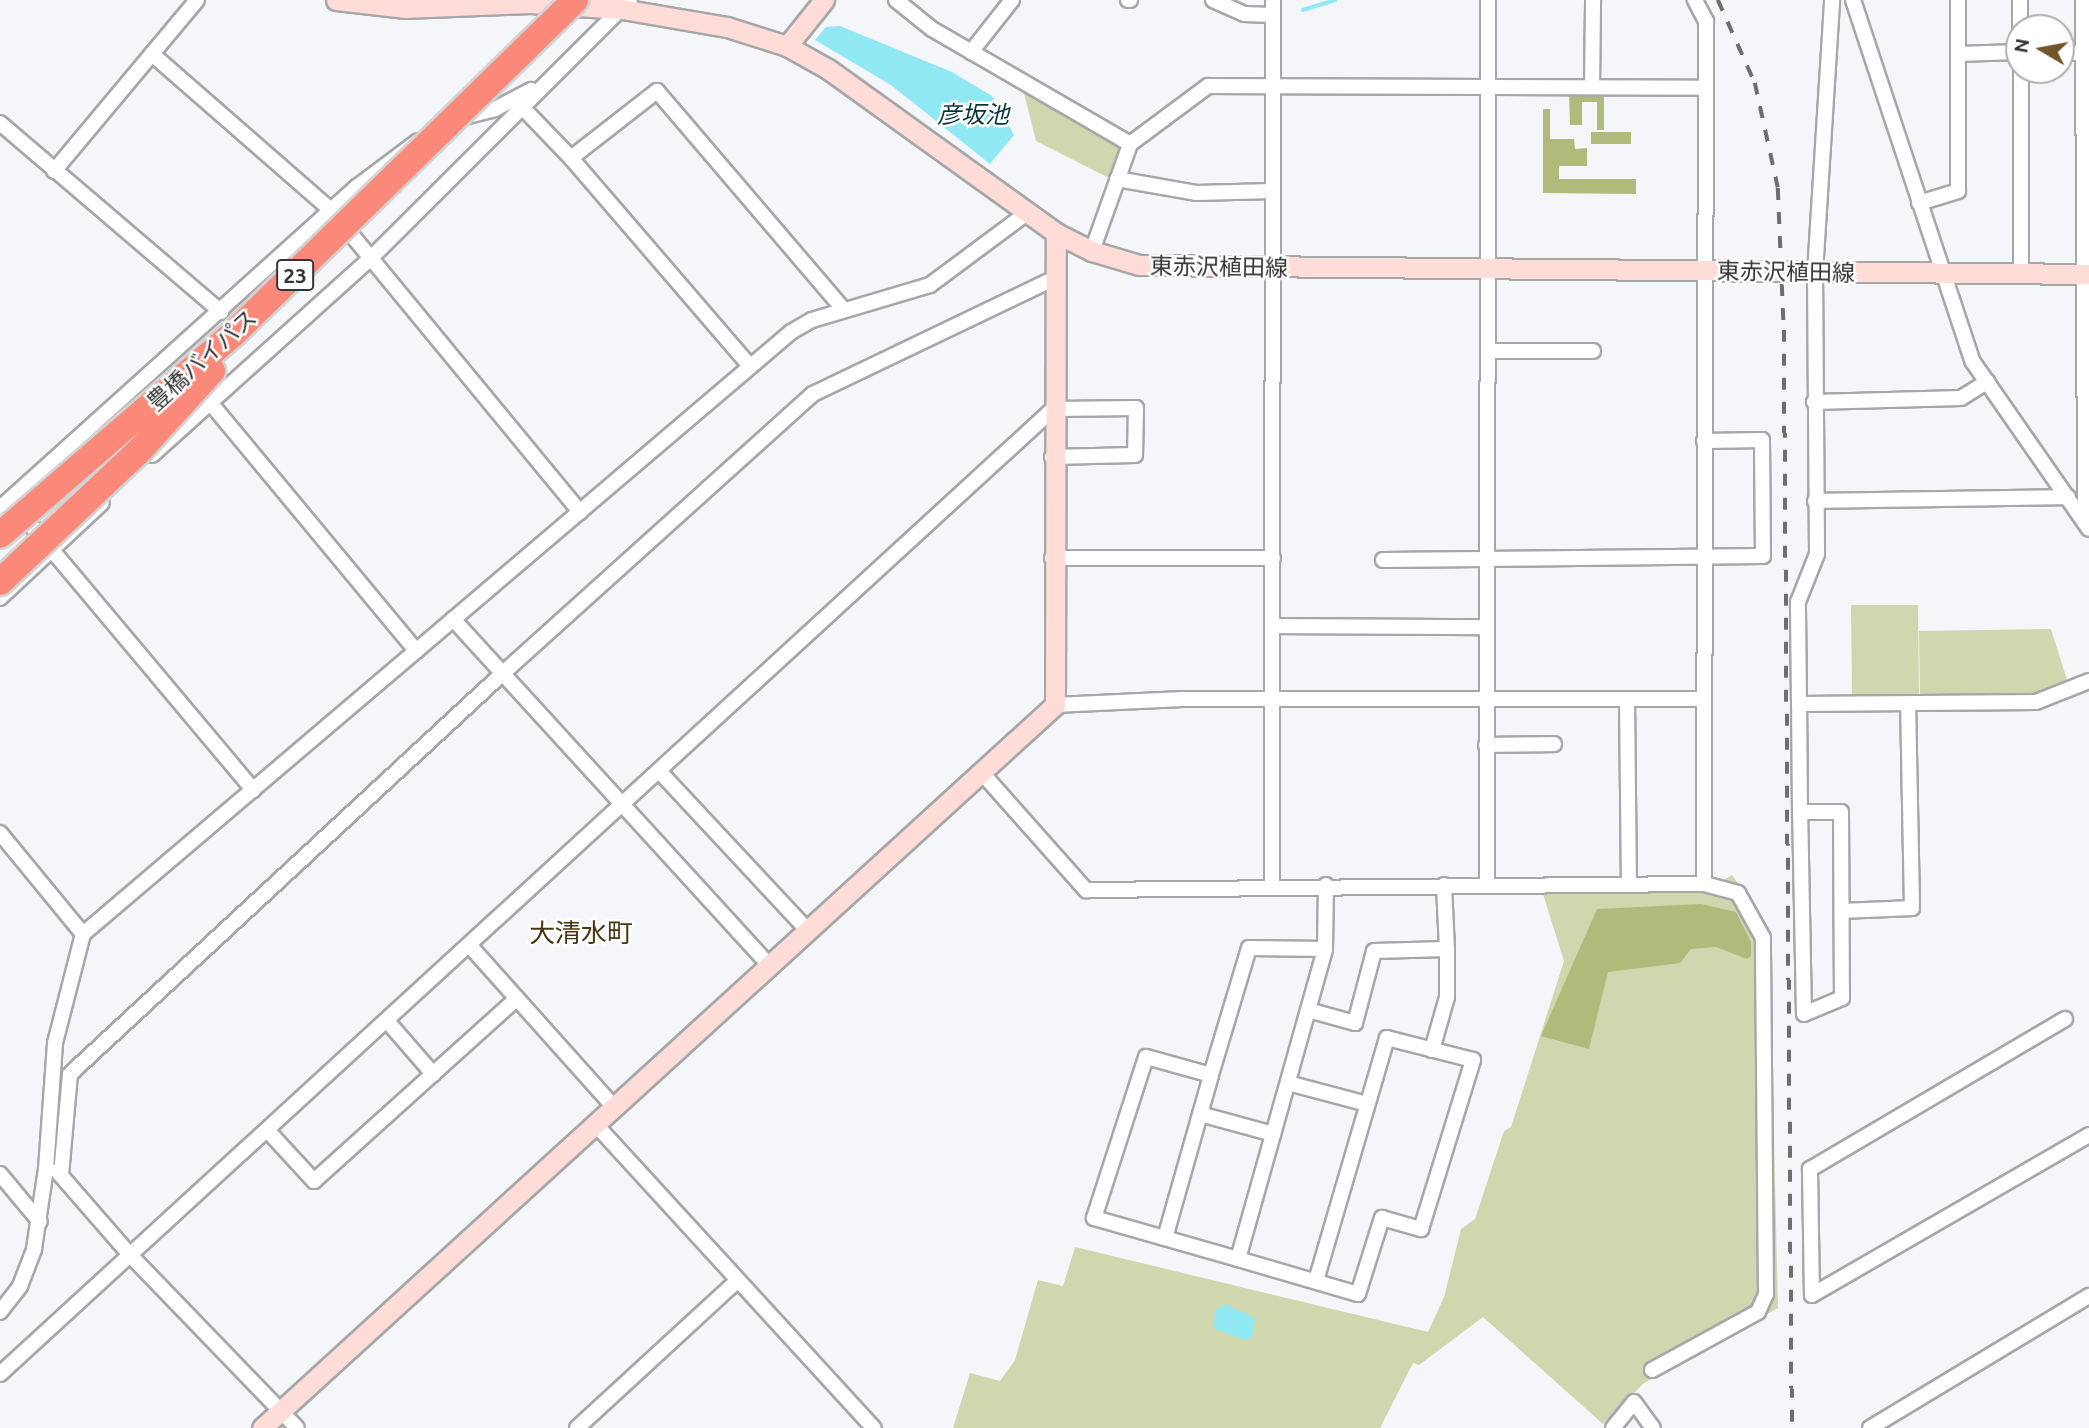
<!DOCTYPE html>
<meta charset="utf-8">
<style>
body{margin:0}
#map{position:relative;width:2089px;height:1428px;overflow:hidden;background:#f5f6f9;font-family:Ubuntu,"Noto Sans JP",sans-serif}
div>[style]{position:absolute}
.green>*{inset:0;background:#d0d7ae}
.forest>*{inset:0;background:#b1ba7a}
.water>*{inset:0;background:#8fe8f2}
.stream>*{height:3.5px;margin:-1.75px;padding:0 1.75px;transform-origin:1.75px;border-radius:1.75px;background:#8fe8f2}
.roads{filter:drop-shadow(2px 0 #a5a7a9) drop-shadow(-2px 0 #a5a7a9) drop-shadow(0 2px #a5a7a9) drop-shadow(0 -2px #a5a7a9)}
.street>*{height:14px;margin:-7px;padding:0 7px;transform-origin:7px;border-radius:7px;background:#fff}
.secondary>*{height:19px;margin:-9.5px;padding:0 9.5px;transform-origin:9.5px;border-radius:9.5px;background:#fedcd7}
.rail>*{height:3.5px;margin-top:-1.75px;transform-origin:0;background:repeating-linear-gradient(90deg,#6e6e70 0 12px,transparent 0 24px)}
.bridges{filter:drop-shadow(2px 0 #d3d3d3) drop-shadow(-2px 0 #d3d3d3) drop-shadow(0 2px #d3d3d3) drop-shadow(0 -2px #d3d3d3)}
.highway-bridge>*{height:26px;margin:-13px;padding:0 13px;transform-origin:13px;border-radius:13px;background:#fa8979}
span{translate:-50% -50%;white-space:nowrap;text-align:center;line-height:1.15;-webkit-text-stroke:5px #fff;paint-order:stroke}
.shield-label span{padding:2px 5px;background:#fff;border:2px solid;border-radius:5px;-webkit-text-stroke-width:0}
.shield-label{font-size:21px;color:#353536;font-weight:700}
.street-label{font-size:23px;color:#353536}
.water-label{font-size:24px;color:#073438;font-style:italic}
.quarter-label{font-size:26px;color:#4b3410}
.north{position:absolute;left:2005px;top:14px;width:70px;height:70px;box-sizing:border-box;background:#fff;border:2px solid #aeaeaf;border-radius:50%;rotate:280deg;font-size:19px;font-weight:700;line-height:28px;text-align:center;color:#353536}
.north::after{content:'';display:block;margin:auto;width:24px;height:32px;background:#725529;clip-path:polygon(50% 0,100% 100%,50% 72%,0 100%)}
</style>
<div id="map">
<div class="green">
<i style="clip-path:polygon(1024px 93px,1040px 94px,1123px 146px,1111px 179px,1036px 141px)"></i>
<i style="clip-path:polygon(1851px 605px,1918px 605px,1919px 697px,1852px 698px)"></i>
<i style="clip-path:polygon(2051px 629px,2068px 683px,2034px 696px,1920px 697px,1919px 631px)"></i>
<i style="clip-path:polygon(1732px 875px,1769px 929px,1778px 1308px,1644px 1383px,1603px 1424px,1483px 1317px,1419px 1365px,1413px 1363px,1380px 1428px,953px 1428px,970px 1373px,1000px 1381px,1015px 1360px,1038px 1280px,1063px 1286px,1075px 1247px,1428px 1332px,1444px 1297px,1461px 1229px,1475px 1219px,1504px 1131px,1511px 1127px,1564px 961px,1542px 891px,1705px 891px)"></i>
</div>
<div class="forest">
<i style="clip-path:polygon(1604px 91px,1604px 130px,1597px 130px,1597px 102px,1582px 102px,1582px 125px,1570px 125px,1569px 92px)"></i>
<i style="clip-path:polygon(1543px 109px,1550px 109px,1550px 139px,1574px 139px,1575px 149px,1587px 148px,1587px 166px,1559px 166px,1559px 179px,1636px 179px,1636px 194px,1543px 193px)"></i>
<i style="clip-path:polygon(1591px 132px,1631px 132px,1631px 144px,1591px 144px)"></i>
<i style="clip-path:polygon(1701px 904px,1736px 912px,1751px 942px,1751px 956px,1747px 959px,1716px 947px,1691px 949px,1680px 963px,1608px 972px,1589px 1049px,1541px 1036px,1597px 909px)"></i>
</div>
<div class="water">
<i style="clip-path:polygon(840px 26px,952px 72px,992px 96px,1014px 135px,990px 164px,891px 85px,815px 40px,826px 27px)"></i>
<i style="clip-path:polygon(1225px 1304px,1255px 1318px,1252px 1338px,1241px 1339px,1213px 1328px,1216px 1310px)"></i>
</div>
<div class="stream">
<i style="left:1303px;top:10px;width:34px;rotate:-17deg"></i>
</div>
<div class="roads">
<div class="street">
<i style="left:896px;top:0;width:46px;rotate:38.9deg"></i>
<i style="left:932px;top:29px;width:229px;rotate:30.1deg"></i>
<i style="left:1128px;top:0;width:2px"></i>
<i style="left:1213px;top:0;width:34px;rotate:24deg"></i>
<i style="left:1244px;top:14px;width:28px;rotate:2deg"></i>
<i style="left:1853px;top:0;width:381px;rotate:71.7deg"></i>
<i style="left:1973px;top:362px;width:203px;rotate:55.2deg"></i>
<i style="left:2020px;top:0;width:28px;rotate:90deg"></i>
<i style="left:2083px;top:0;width:522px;rotate:89.78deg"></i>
<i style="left:971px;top:52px;width:66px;rotate:-51.7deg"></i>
<i style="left:2061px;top:53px;width:28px"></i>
<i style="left:152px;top:54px;width:239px;rotate:41.1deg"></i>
<i style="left:332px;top:211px;width:390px;rotate:50.5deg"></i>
<i style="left:1958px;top:54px;width:61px;rotate:-1.9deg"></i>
<i style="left:2021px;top:70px;width:203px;rotate:90deg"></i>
<i style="left:1592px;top:87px;width:87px;rotate:-89.3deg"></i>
<i style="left:521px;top:106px;width:72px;rotate:46.1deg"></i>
<i style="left:571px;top:158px;width:274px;rotate:49.3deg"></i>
<i style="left:460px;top:118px;width:36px;rotate:-14deg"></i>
<i style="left:495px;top:109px;width:41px;rotate:-27.8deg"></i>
<i style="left:0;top:123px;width:291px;rotate:40.5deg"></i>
<i style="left:571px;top:158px;width:109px;rotate:-37.9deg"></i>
<i style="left:657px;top:91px;width:288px;rotate:49.5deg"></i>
<i style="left:54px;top:171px;width:223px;rotate:-50.1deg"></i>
<i style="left:1117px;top:179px;width:80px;rotate:10deg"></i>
<i style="left:1196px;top:193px;width:77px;rotate:-1.5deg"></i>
<i style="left:1919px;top:203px;width:41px;rotate:-17.1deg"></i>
<i style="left:1958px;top:191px;width:191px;rotate:-90deg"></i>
<i style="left:1092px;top:251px;width:114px;rotate:-70.4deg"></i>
<i style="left:1130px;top:144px;width:97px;rotate:-36.6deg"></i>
<i style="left:1208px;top:86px;width:497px;rotate:0.2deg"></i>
<i style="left:1489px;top:351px;width:104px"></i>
<i style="left:203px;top:394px;width:334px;rotate:50.3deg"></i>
<i style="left:1814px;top:402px;width:147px;rotate:-1.6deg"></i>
<i style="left:1961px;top:398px;width:31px;rotate:-32deg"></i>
<i style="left:152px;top:455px;width:296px;rotate:-42deg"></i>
<i style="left:372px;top:257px;width:364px;rotate:-44.9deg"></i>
<i style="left:1815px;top:501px;width:253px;rotate:-0.9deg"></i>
<i style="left:0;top:508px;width:480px;rotate:-42deg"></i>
<i style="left:357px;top:187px;width:76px;rotate:-37deg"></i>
<i style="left:20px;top:512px;width:363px;rotate:50deg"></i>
<i style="left:1052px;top:558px;width:221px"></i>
<i style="left:1383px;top:560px;width:380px;rotate:-0.6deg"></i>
<i style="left:1763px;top:556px;width:116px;rotate:-90.5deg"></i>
<i style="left:1762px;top:440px;width:58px;rotate:179deg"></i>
<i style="left:0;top:598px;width:139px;rotate:-43deg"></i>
<i style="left:453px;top:619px;width:471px;rotate:47.6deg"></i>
<i style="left:1273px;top:626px;width:213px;rotate:0.3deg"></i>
<i style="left:1627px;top:699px;width:185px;rotate:89.4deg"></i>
<i style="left:1799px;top:704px;width:237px;rotate:-0.5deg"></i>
<i style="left:2036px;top:702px;width:57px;rotate:-21.6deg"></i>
<i style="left:1055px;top:705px;width:128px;rotate:-2.7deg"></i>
<i style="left:1183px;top:699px;width:520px"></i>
<i style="left:1486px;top:745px;width:68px;rotate:-0.8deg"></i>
<i style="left:659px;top:771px;width:220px;rotate:47deg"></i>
<i style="left:982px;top:773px;width:157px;rotate:48.4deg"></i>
<i style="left:1086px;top:890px;width:618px;rotate:-0.56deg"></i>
<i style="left:1704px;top:884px;width:863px;rotate:-89.87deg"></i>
<i style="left:1706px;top:21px;width:24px;rotate:-118deg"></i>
<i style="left:1800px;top:812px;width:41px"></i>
<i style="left:1841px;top:812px;width:186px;rotate:89.7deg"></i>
<i style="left:1842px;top:998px;width:41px;rotate:157.2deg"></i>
<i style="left:1804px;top:1014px;width:202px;rotate:-91.1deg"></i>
<i style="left:1800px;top:812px;width:108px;rotate:-90.5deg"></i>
<i style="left:1799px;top:704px;width:102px;rotate:-90.6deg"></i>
<i style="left:1798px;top:602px;width:52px;rotate:-68.4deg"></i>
<i style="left:1817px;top:554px;width:281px;rotate:-90.4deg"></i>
<i style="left:1815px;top:273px;width:274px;rotate:-86.4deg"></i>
<i style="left:0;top:833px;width:131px;rotate:50.6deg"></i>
<i style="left:1272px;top:885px;width:885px;rotate:-89.94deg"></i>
<i style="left:1487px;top:885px;width:885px;rotate:-89.94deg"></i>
<i style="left:1842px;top:911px;width:70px;rotate:-2.5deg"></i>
<i style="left:1912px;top:908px;width:205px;rotate:-91.1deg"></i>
<i style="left:470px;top:946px;width:217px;rotate:48.2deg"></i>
<i style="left:1325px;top:949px;width:76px;rotate:-179.2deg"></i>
<i style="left:1249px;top:948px;width:133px;rotate:106.7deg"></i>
<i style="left:1211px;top:1075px;width:67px;rotate:-164.5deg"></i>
<i style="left:1146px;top:1057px;width:169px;rotate:107.9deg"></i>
<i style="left:1094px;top:1218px;width:150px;rotate:15.9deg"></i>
<i style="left:1238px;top:1259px;width:322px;rotate:-74.3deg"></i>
<i style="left:1325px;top:949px;width:64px;rotate:-89.1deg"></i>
<i style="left:1308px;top:1010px;width:49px;rotate:15.5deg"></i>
<i style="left:1355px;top:1023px;width:74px;rotate:-75.2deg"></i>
<i style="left:1374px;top:951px;width:73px;rotate:-1.6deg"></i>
<i style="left:1447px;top:949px;width:64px;rotate:-92.7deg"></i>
<i style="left:2065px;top:1019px;width:296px;rotate:149.5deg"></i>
<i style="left:1810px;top:1169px;width:126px;rotate:89.1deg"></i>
<i style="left:1812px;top:1295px;width:320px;rotate:-30deg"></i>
<i style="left:388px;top:1022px;width:69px;rotate:49.1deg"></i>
<i style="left:1432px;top:1050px;width:55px;rotate:-74.2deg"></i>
<i style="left:1447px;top:997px;width:48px;rotate:-90deg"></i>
<i style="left:1288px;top:1083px;width:82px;rotate:14.9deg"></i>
<i style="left:1200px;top:1114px;width:76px;rotate:15.3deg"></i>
<i style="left:596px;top:1125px;width:411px;rotate:47.5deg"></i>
<i style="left:268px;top:1131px;width:68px;rotate:47.4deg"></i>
<i style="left:314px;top:1181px;width:273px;rotate:-42deg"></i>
<i style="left:57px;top:1171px;width:111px;rotate:49deg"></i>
<i style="left:130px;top:1255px;width:240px;rotate:46deg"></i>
<i style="left:0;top:1174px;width:62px;rotate:50.2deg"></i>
<i style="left:61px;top:1175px;width:101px;rotate:-84.9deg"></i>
<i style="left:70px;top:1074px;width:590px;rotate:-42.8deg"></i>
<i style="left:503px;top:673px;width:417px;rotate:-42deg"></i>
<i style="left:813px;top:394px;width:268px;rotate:-25.6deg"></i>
<i style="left:1165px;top:1238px;width:169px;rotate:-74.2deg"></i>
<i style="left:1238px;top:1259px;width:125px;rotate:16.3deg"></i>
<i style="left:1358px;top:1294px;width:80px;rotate:-72.5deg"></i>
<i style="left:1382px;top:1218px;width:41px;rotate:15.8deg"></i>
<i style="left:1421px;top:1229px;width:177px;rotate:-72.9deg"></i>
<i style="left:1473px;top:1060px;width:89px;rotate:-165.7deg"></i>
<i style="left:1387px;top:1038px;width:253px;rotate:106.3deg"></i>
<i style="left:0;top:1312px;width:33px;rotate:-52deg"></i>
<i style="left:20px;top:1286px;width:40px;rotate:-69deg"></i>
<i style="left:34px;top:1249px;width:81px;rotate:-81.5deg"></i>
<i style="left:46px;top:1169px;width:126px;rotate:-85.9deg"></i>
<i style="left:55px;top:1043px;width:113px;rotate:-75.6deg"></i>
<i style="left:83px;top:934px;width:929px;rotate:-40.37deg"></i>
<i style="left:791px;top:332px;width:24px;rotate:-30deg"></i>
<i style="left:812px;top:320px;width:123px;rotate:-16.5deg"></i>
<i style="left:930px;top:285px;width:121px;rotate:-36.6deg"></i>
<i style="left:1652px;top:1370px;width:121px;rotate:-28.7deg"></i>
<i style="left:1758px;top:1312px;width:20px;rotate:-66deg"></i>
<i style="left:1766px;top:1294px;width:356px;rotate:-90.5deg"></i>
<i style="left:1763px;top:938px;width:51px;rotate:-119.1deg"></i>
<i style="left:1738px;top:893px;width:35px;rotate:-165deg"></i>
<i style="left:0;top:1374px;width:1428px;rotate:-42.5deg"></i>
<i style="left:1053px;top:409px;width:83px;rotate:-0.7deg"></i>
<i style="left:1136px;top:408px;width:47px;rotate:91.2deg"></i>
<i style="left:1135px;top:455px;width:83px;rotate:178.6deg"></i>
<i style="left:577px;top:1428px;width:217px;rotate:-42.6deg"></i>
<i style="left:1613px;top:1428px;width:33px;rotate:-51deg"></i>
<i style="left:1634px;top:1402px;width:32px;rotate:54deg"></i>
<i style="left:1870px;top:1428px;width:256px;rotate:-31.1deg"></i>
</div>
<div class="secondary">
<i style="left:336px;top:0;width:68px;rotate:6.7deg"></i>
<i style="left:404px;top:8px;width:126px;rotate:-2.3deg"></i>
<i style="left:530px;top:3px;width:92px;rotate:3.7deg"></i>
<i style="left:622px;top:9px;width:107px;rotate:9.7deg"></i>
<i style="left:727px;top:27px;width:63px;rotate:17.6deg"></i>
<i style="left:787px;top:46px;width:47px;rotate:29.3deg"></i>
<i style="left:828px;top:69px;width:281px;rotate:35.7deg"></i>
<i style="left:1056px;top:233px;width:40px;rotate:26.6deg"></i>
<i style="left:1092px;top:251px;width:49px;rotate:16.6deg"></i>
<i style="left:1139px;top:265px;width:950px;rotate:0.54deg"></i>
<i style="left:787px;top:46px;width:59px;rotate:-51.2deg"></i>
<i style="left:262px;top:1428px;width:1073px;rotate:-42.36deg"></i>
<i style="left:1055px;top:705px;width:472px;rotate:-89.9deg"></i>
</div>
</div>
<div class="rail">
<i style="left:1718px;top:0;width:91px;rotate:66deg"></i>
<i style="left:1755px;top:83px;width:107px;rotate:77.6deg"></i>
<i style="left:1778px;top:188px;width:142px;rotate:87.6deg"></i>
<i style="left:1784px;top:330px;width:1098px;rotate:89.58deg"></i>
</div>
<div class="bridges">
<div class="highway-bridge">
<i style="left:0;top:535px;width:311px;rotate:-40.8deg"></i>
<i style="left:235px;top:332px;width:475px;rotate:-44.3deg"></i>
<i style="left:0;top:582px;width:192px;rotate:-43.3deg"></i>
<i style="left:140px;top:450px;width:107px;rotate:-47.7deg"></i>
</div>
</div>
<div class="shield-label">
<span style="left:295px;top:275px">23</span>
</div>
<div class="street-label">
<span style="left:1219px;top:267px;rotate:1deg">東赤沢植田線</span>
<span style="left:1786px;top:272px;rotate:1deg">東赤沢植田線</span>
<span style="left:202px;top:360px;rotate:-42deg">豊橋バイパス</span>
</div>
<div class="water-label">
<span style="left:973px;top:115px">彦坂池</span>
</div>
<div class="quarter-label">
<span style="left:581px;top:933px">大清水町</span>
</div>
<div class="north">N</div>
</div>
